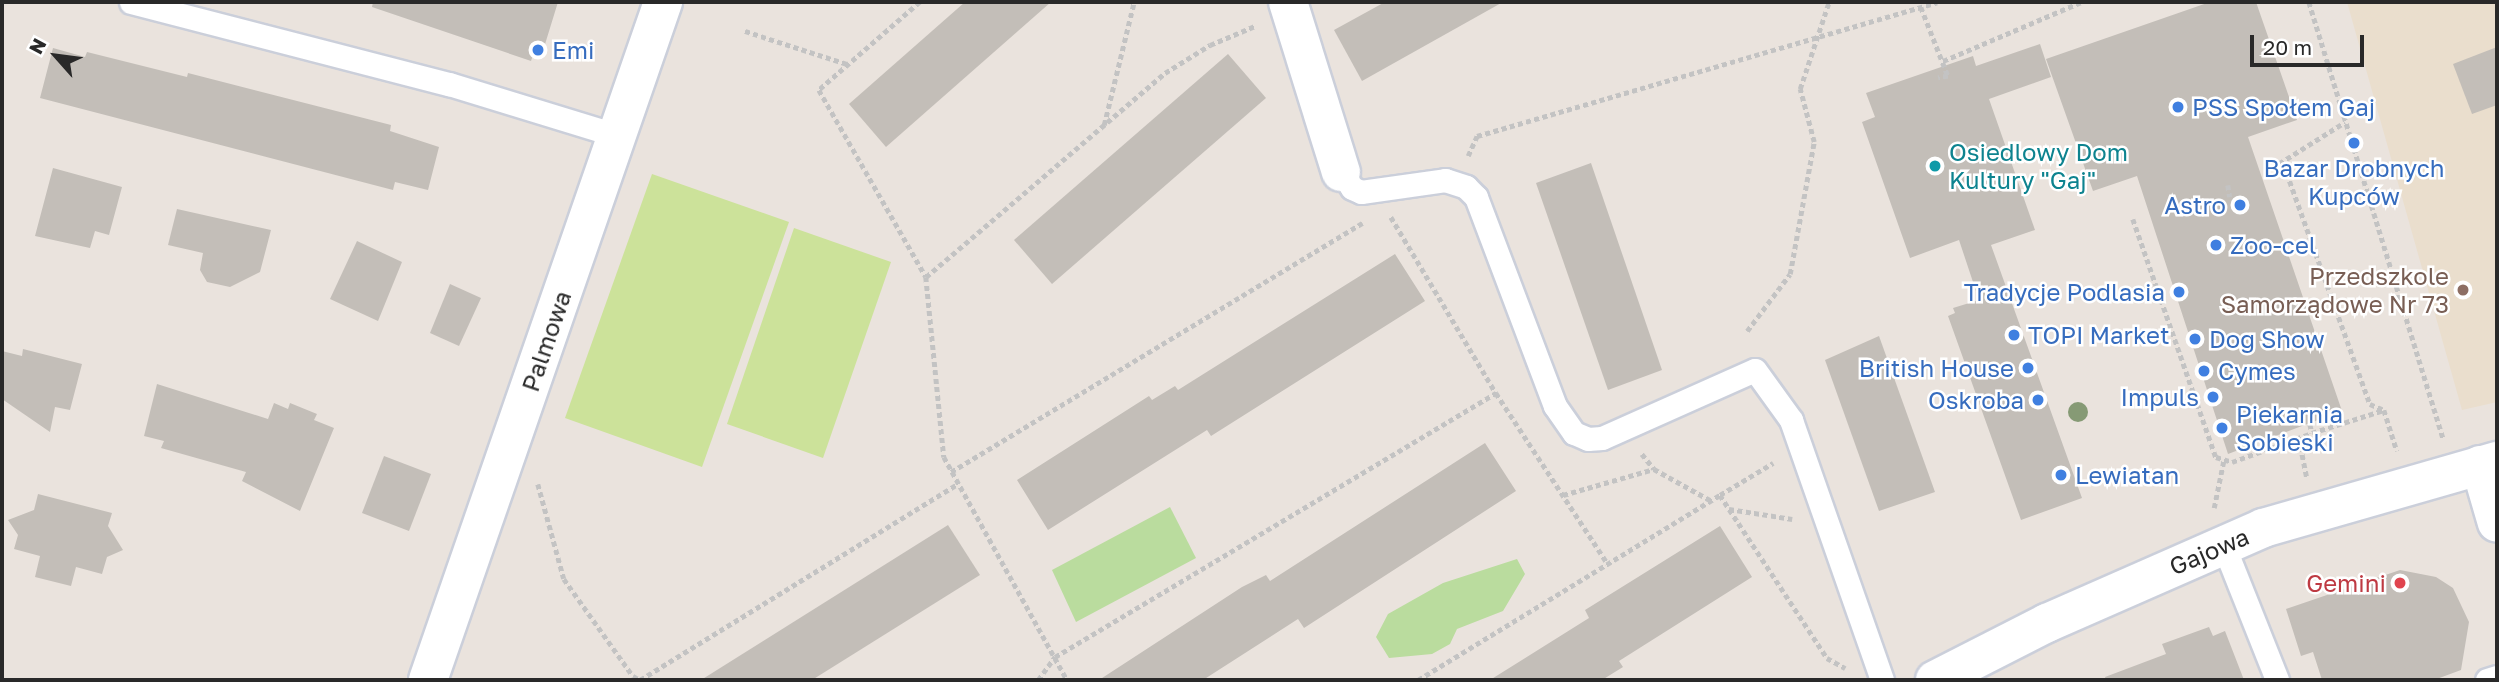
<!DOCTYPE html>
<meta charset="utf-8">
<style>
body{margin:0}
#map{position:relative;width:2499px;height:682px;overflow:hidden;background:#eae3dd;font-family:"Golos Text",sans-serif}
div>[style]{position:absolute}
.education>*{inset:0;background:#eadecd}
.green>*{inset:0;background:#badc9e}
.pitch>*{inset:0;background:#cce29a}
.building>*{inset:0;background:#c3beb8}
.path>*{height:4.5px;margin-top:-2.25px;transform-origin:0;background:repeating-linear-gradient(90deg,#c3c3c3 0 5px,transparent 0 8.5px)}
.roads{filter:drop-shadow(2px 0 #cbcfda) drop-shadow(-2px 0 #cbcfda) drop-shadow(0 2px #cbcfda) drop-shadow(0 -2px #cbcfda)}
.lane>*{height:23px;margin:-11.5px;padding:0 11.5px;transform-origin:11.5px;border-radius:11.5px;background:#fff}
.street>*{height:38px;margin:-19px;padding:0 19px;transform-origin:19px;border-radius:19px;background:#fff}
.secondary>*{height:38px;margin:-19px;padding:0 19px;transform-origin:19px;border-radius:19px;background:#fff}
.trees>*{width:20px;height:20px;margin:-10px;border-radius:50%;background:#869a75}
.dots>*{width:19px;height:19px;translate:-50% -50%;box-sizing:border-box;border:4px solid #fff;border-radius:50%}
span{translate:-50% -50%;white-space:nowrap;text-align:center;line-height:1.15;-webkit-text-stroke:5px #fff;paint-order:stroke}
.shop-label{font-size:24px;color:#366cbe}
.left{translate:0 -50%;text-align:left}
.right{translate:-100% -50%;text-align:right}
.culture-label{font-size:24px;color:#0d838f}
.education-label{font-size:24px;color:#785e54}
.street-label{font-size:24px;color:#292929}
.health-label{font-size:24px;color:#be3a42}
.frame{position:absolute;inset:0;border:4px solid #292929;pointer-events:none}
.north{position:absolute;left:21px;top:21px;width:70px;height:70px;-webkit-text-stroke:5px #fff;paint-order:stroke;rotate:298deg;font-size:19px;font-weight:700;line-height:28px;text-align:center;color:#292929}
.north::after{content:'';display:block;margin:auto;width:24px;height:32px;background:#292929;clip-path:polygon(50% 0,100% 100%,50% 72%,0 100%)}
.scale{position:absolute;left:2250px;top:35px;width:114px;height:32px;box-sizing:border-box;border:4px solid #292929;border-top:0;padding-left:9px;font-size:21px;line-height:24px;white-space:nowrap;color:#292929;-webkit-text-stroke:5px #fff;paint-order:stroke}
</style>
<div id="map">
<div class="education">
<i style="clip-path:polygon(2347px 2px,2497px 2px,2497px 402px,2462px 410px)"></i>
</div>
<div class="green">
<i style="clip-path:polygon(1170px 507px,1196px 558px,1076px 622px,1052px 570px)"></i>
<i style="clip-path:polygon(1517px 559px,1525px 574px,1503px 611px,1457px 629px,1450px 644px,1432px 654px,1389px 658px,1376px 637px,1388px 614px,1443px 583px)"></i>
</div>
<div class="pitch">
<i style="clip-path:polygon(652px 174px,789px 222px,702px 467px,565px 418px)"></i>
<i style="clip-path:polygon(794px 228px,891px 262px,823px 458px,727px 424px)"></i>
</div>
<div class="building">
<i style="clip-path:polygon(373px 2px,558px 2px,542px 54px,534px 52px,531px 61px,372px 7px)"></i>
<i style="clip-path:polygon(965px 2px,1051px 2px,886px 147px,849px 104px)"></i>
<i style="clip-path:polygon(1385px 2px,1503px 2px,1362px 81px,1334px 30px)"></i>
<i style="clip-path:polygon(2210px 2px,2256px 2px,2297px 120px,2248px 137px,2342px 411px,2228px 454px,2137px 176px,2093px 191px,2046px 59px)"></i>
<i style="clip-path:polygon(2040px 44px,2051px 77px,1989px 99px,2035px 230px,1991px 245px,2082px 498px,2021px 520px,1948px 316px,1955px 313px,1953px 308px,1979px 300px,1959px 240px,1910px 258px,1862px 122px,1875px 117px,1866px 93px,1973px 56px,1976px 66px)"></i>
<i style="clip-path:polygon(2497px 47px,2497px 105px,2472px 114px,2453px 64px)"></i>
<i style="clip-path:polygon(53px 48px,85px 57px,87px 52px,187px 77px,188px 73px,391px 125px,390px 131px,439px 147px,428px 190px,395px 182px,393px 190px,40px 98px)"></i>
<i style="clip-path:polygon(1228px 54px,1266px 98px,1052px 284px,1014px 240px)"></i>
<i style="clip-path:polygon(1591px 163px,1662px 370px,1608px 390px,1536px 183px)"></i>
<i style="clip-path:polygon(53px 168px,122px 187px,109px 235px,95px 231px,90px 248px,35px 236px)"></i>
<i style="clip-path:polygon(177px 209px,271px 230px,260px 272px,230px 287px,207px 282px,200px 270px,203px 253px,168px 245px)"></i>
<i style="clip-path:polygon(357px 241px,402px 262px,378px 321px,330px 299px)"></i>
<i style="clip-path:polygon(1395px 254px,1425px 301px,1211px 436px,1207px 430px,1048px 530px,1017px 480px,1149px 396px,1152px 400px,1175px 386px,1178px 390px)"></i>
<i style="clip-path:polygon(450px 284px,481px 298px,459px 346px,430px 333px)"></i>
<i style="clip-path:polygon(1879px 336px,1935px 492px,1879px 511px,1825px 360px)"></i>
<i style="clip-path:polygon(23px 349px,82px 364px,70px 410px,55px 407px,50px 432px,2px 399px,2px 351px,22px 356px)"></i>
<i style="clip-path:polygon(157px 384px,268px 419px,274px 403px,288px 409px,290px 403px,317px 414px,314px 420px,334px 428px,300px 511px,242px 481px,246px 472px,161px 448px,164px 441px,144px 436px)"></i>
<i style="clip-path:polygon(1485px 443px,1516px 491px,1304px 628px,1298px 619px,1203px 680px,1099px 680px,1242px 587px,1266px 575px,1270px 581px)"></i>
<i style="clip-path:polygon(384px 456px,431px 474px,409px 531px,362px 513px)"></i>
<i style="clip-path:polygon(38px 494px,112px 513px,108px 526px,123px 550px,107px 557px,102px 574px,76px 567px,71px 586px,35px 577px,40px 556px,14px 549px,18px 535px,8px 520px,34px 510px)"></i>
<i style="clip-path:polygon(948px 525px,980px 575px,812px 680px,701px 680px)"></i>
<i style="clip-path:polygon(1720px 526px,1752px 577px,1619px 661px,1623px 667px,1602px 680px,1490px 680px,1589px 618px,1585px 610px)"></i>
<i style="clip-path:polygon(2400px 570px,2436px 577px,2453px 588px,2469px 622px,2461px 670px,2434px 680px,2322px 680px,2313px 652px,2301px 656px,2286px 609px)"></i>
<i style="clip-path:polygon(2209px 627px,2213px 636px,2225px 631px,2244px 680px,2106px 680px,2105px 677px,2166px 654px,2162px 644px)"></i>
</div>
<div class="path">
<i style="left:920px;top:2px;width:134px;rotate:138.9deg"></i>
<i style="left:819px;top:90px;width:215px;rotate:60.2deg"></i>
<i style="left:926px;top:277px;width:181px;rotate:84.3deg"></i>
<i style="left:944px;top:457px;width:255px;rotate:61.1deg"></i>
<i style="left:2309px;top:2px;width:456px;rotate:72.9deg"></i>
<i style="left:1921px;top:7px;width:74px;rotate:68.6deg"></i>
<i style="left:1948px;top:76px;width:10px;rotate:169deg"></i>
<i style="left:745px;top:31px;width:107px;rotate:17.9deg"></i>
<i style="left:1943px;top:61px;width:150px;rotate:-23.1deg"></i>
<i style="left:1104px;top:125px;width:127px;rotate:-76.3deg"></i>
<i style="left:1468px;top:156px;width:22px;rotate:-66deg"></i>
<i style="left:1477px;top:136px;width:479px;rotate:-16.2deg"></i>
<i style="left:2284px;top:165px;width:254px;rotate:70.2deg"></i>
<i style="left:2370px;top:404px;width:15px;rotate:23deg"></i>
<i style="left:2272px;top:168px;width:86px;rotate:-32.2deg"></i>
<i style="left:2228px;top:185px;width:12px;rotate:81deg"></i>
<i style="left:1391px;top:217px;width:205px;rotate:59.2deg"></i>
<i style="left:2133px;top:219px;width:252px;rotate:70.8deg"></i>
<i style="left:2216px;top:457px;width:17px;rotate:17deg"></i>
<i style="left:2232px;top:462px;width:85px;rotate:-19.9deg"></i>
<i style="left:926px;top:277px;width:314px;rotate:-40.5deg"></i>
<i style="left:1165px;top:73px;width:53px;rotate:-31.9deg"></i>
<i style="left:1210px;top:45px;width:49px;rotate:-22.9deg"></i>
<i style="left:1747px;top:331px;width:71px;rotate:-53deg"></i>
<i style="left:1790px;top:274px;width:134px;rotate:-79.7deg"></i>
<i style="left:1814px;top:142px;width:55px;rotate:-104.8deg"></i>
<i style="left:1800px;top:89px;width:92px;rotate:-71.6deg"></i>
<i style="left:2310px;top:424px;width:9px;rotate:77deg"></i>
<i style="left:2312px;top:433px;width:76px;rotate:-17.7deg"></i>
<i style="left:2384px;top:410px;width:43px;rotate:72.4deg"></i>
<i style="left:2299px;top:438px;width:41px;rotate:78.7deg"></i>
<i style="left:1642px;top:454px;width:19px;rotate:51deg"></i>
<i style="left:1654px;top:469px;width:64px;rotate:29deg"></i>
<i style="left:951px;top:472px;width:481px;rotate:-31.2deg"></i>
<i style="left:538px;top:484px;width:98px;rotate:74.7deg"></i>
<i style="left:564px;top:579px;width:119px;rotate:54.6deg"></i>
<i style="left:633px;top:676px;width:8px;rotate:30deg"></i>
<i style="left:1563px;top:495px;width:95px;rotate:-15.9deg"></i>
<i style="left:1720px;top:495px;width:62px;rotate:-31.1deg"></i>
<i style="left:2214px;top:508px;width:50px;rotate:-78.5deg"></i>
<i style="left:1729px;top:509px;width:64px;rotate:9deg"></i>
<i style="left:640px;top:680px;width:371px;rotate:-31.7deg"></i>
<i style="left:1038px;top:680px;width:29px;rotate:-54deg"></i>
<i style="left:1055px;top:657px;width:514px;rotate:-30.91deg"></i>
<i style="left:1496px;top:393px;width:204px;rotate:56.8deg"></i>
<i style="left:1418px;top:680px;width:354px;rotate:-31.5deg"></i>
<i style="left:1720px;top:495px;width:195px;rotate:56.7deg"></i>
<i style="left:1827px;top:658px;width:21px;rotate:29deg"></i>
</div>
<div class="roads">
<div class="lane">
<i style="left:131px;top:2px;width:328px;rotate:14.5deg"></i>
<i style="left:449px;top:84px;width:175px;rotate:17deg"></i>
<i style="left:1341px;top:172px;width:19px;rotate:55deg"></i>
<i style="left:1352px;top:188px;width:10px;rotate:24deg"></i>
<i style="left:1361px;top:192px;width:85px;rotate:-8.1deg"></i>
<i style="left:1445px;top:180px;width:22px;rotate:18deg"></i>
<i style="left:1466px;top:187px;width:14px;rotate:45deg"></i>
<i style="left:1476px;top:197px;width:223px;rotate:69.3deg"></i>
<i style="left:1555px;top:406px;width:33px;rotate:55deg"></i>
<i style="left:1574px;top:433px;width:15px;rotate:23deg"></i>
<i style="left:1588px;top:439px;width:14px;rotate:-4deg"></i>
<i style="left:1602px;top:438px;width:167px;rotate:-24deg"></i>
<i style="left:1755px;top:370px;width:62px;rotate:54.2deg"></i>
<i style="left:1791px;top:420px;width:275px;rotate:70.7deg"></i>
<i style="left:2223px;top:544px;width:146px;rotate:68.3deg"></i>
<i style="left:2487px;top:680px;width:10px;rotate:-17deg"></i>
</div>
<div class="street">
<i style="left:1288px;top:2px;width:178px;rotate:72.7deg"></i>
<i style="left:2480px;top:465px;width:60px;rotate:73.7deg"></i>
<i style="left:428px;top:680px;width:718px;rotate:-70.88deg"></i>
</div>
<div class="secondary">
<i style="left:1935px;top:680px;width:126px;rotate:-27deg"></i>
<i style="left:2047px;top:623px;width:236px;rotate:-23.7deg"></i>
<i style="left:2263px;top:528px;width:243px;rotate:-16deg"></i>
</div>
</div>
<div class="trees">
<i style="left:2078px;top:412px"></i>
</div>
<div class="dots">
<i style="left:538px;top:50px;background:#3f7fe0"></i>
<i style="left:2178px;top:107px;background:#3f7fe0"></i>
<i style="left:2354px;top:143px;background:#3f7fe0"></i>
<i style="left:1935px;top:166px;background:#0f9aa8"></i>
<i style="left:2240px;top:205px;background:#3f7fe0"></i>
<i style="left:2216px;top:245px;background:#3f7fe0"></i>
<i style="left:2463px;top:290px;background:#8d6e63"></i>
<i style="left:2179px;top:292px;background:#3f7fe0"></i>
<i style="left:2014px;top:335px;background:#3f7fe0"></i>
<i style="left:2195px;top:339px;background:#3f7fe0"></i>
<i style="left:2028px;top:368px;background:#3f7fe0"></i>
<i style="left:2204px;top:371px;background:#3f7fe0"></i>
<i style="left:2213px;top:397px;background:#3f7fe0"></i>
<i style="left:2038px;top:400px;background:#3f7fe0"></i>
<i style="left:2222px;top:428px;background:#3f7fe0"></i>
<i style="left:2061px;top:475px;background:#3f7fe0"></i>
<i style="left:2400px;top:583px;background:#e0444e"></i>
</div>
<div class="shop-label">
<span class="left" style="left:552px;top:50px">Emi</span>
<span class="left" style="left:2192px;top:107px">PSS Społem Gaj</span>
<span style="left:2354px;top:182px">Bazar Drobnych<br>Kupców</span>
<span class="right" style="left:2226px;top:205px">Astro</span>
<span class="left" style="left:2230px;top:245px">Zoo-cel</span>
<span class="right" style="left:2165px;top:292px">Tradycje Podlasia</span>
<span class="left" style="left:2028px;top:335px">TOPI Market</span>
<span class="left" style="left:2209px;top:339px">Dog Show</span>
<span class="right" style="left:2014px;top:368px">British House</span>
<span class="left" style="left:2218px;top:371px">Cymes</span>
<span class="right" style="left:2199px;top:397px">Impuls</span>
<span class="right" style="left:2024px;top:400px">Oskroba</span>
<span class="left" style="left:2236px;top:428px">Piekarnia<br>Sobieski</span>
<span class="left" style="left:2075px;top:475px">Lewiatan</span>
</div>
<div class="culture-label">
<span class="left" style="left:1949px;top:166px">Osiedlowy Dom<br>Kultury "Gaj"</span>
</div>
<div class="education-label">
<span class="right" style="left:2449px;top:290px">Przedszkole<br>Samorządowe Nr 73</span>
</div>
<div class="street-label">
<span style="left:546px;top:341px;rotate:-71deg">Palmowa</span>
<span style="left:2209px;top:551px;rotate:-23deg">Gajowa</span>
</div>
<div class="health-label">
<span class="right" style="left:2386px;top:583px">Gemini</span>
</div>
<div class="frame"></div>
<div class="north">N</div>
<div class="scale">20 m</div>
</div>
